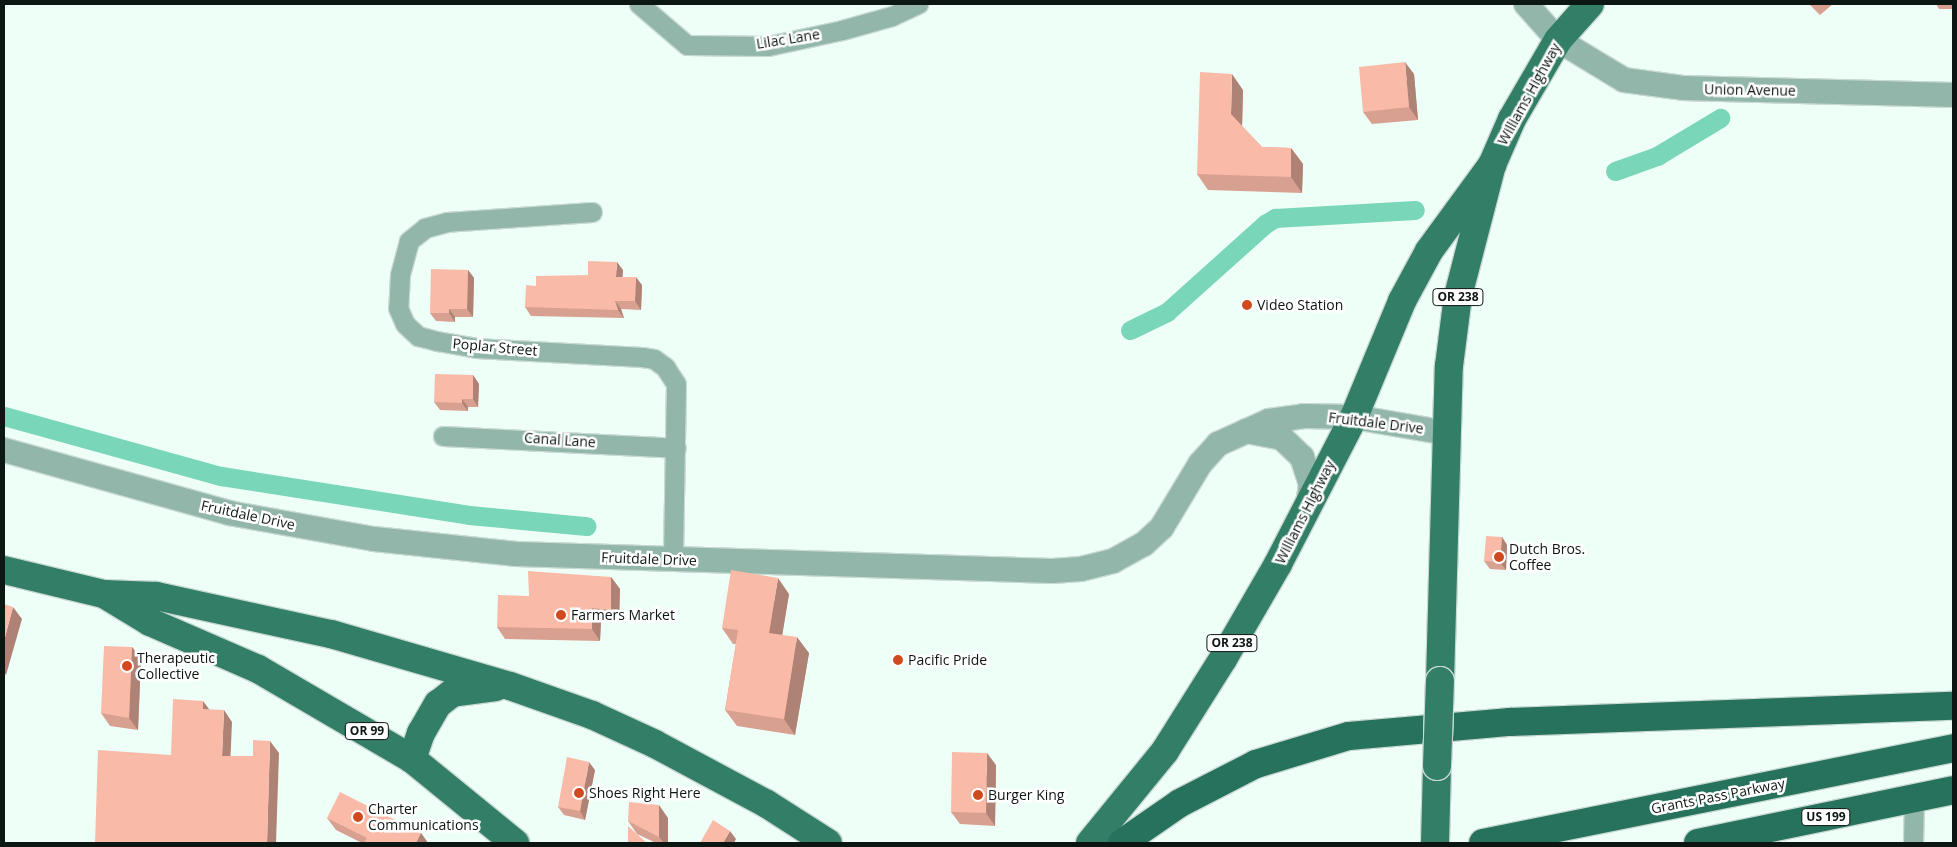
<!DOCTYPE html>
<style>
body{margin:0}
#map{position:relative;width:1957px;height:847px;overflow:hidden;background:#eefff8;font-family:"Open Sans",sans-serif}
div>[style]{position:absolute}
.canal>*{height:19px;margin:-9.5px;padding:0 9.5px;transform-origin:9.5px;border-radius:9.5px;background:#7ad6b8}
.roads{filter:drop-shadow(1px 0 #cadad3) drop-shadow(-1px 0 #cadad3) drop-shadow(0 1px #cadad3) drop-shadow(0 -1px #cadad3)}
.minor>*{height:19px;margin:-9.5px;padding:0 9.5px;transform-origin:9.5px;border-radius:9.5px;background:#92b7aa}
.tertiary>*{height:24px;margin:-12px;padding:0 12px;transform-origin:12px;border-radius:12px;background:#92b7aa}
.primary>*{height:28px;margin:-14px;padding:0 14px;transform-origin:14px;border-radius:14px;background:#327e67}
.trunk>*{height:28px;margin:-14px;padding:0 14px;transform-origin:14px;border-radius:14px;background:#27725c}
.bridges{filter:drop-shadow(1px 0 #cadad3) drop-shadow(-1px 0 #cadad3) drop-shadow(0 1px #cadad3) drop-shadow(0 -1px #cadad3)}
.primary-bridge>*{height:28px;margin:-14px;padding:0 14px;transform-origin:14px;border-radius:14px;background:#327e67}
.wall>*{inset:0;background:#d7a090}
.shaded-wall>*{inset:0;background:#af8276}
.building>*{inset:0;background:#fabaa8}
.dots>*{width:14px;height:14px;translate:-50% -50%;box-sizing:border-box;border:2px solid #fff;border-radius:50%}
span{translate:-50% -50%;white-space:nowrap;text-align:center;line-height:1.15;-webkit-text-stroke:5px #fff;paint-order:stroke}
.shield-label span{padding:1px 4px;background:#fff;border:1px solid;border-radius:4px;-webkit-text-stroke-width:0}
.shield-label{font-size:12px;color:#0c1613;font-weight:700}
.street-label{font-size:14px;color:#0c1613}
.poi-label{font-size:14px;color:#0c1613}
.left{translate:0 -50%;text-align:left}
.frame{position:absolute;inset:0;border:5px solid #0c1613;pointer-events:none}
</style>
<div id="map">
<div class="canal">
<i style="left:1615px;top:171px;width:45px;rotate:-19.7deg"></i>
<i style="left:1657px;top:156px;width:74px;rotate:-31.1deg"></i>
<i style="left:1130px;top:330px;width:41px;rotate:-25.9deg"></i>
<i style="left:1167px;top:312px;width:132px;rotate:-41.9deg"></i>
<i style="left:1265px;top:224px;width:12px;rotate:-31deg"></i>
<i style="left:1275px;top:218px;width:140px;rotate:-3.3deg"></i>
<i style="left:4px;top:416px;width:225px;rotate:15.5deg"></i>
<i style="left:221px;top:476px;width:251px;rotate:8.9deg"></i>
<i style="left:469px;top:515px;width:118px;rotate:5.4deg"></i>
</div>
<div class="roads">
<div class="minor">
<i style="left:639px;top:4px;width:63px;rotate:40.5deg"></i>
<i style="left:687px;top:45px;width:81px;rotate:0.7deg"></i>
<i style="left:768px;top:46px;width:76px;rotate:-12.2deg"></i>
<i style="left:842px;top:30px;width:52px;rotate:-15.6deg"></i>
<i style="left:892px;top:16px;width:29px;rotate:-25deg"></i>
<i style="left:592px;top:212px;width:145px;rotate:176.1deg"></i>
<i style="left:447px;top:222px;width:23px;rotate:165deg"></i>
<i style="left:425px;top:228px;width:21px;rotate:141deg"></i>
<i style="left:409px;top:241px;width:35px;rotate:105deg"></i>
<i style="left:400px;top:275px;width:33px;rotate:93deg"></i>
<i style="left:398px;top:308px;width:17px;rotate:66deg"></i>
<i style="left:405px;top:324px;width:18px;rotate:43deg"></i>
<i style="left:418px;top:336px;width:20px;rotate:15deg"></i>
<i style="left:437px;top:341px;width:40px;rotate:10deg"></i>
<i style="left:476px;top:348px;width:166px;rotate:3.1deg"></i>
<i style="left:642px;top:357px;width:12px;rotate:9deg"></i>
<i style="left:654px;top:359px;width:14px;rotate:36deg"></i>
<i style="left:665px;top:367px;width:20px;rotate:57deg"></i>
<i style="left:676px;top:384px;width:176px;rotate:91deg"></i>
<i style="left:443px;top:436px;width:233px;rotate:2.9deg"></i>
<i style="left:1913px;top:843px;width:45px;rotate:-88.7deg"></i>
</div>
<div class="tertiary">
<i style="left:1526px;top:4px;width:48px;rotate:48.4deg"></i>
<i style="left:1558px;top:40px;width:77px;rotate:31.2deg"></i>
<i style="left:1624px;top:80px;width:61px;rotate:7.6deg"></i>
<i style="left:1684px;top:88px;width:269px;rotate:1.5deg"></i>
<i style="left:1246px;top:431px;width:37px;rotate:11deg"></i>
<i style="left:1282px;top:438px;width:28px;rotate:44deg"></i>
<i style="left:1302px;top:457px;width:28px;rotate:72deg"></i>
<i style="left:1311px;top:484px;width:22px;rotate:98deg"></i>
<i style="left:4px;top:450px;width:234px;rotate:15.6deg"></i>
<i style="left:229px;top:513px;width:147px;rotate:10.2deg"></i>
<i style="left:374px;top:539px;width:143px;rotate:6deg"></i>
<i style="left:516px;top:554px;width:536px;rotate:1.82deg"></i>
<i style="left:1052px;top:571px;width:29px;rotate:-4deg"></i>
<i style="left:1081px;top:569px;width:33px;rotate:-14deg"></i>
<i style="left:1113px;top:561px;width:35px;rotate:-29deg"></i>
<i style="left:1144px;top:544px;width:25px;rotate:-43deg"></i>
<i style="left:1162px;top:527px;width:74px;rotate:-58.9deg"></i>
<i style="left:1200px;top:464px;width:27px;rotate:-48deg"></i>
<i style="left:1218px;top:444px;width:56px;rotate:-24.3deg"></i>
<i style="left:1269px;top:421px;width:34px;rotate:-8deg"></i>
<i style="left:1303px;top:416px;width:51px;rotate:1.1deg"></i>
<i style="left:1354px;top:417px;width:94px;rotate:9.8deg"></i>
</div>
<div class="primary">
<i style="left:4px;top:570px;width:103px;rotate:13.5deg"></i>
<i style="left:104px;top:594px;width:54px;rotate:31.3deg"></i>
<i style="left:150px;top:622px;width:118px;rotate:23.5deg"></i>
<i style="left:258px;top:669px;width:178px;rotate:30.3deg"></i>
<i style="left:412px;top:759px;width:133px;rotate:39.2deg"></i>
<i style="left:104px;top:594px;width:52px;rotate:2.2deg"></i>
<i style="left:156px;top:596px;width:179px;rotate:12.3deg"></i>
<i style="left:331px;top:634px;width:186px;rotate:16.2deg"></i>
<i style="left:510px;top:686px;width:87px;rotate:19.5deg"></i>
<i style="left:592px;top:715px;width:69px;rotate:24.7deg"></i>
<i style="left:655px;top:744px;width:127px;rotate:28.2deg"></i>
<i style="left:767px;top:804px;width:72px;rotate:32.6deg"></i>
<i style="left:1440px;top:681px;width:315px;rotate:-88.4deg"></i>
<i style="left:1449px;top:366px;width:71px;rotate:-82.7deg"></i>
<i style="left:1458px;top:296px;width:135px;rotate:-75.5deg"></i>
<i style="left:1492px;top:165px;width:50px;rotate:-66.5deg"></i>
<i style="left:1512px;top:119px;width:91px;rotate:-59.8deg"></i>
<i style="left:1558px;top:40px;width:48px;rotate:-48.4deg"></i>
<i style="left:412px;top:759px;width:28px;rotate:-71deg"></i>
<i style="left:421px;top:733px;width:34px;rotate:-60deg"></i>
<i style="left:438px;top:704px;width:18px;rotate:-38deg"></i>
<i style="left:452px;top:693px;width:44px;rotate:-7.8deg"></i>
<i style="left:1090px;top:843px;width:119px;rotate:-50.8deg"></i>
<i style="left:1165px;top:751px;width:109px;rotate:-57.8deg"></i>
<i style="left:1223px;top:659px;width:110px;rotate:-59.9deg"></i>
<i style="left:1278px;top:564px;width:165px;rotate:-62.7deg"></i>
<i style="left:1354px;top:417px;width:126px;rotate:-67.5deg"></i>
<i style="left:1402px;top:301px;width:57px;rotate:-61.6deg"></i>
<i style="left:1429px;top:251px;width:107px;rotate:-53.8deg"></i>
<i style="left:1435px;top:843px;width:77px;rotate:-88.5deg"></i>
</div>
<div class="trunk">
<i style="left:1122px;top:843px;width:70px;rotate:-34.6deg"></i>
<i style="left:1180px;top:803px;width:85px;rotate:-27.2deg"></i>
<i style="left:1256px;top:764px;width:97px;rotate:-16.8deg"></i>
<i style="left:1349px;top:736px;width:162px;rotate:-5deg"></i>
<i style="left:1510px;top:722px;width:443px;rotate:-2.1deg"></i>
<i style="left:1483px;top:843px;width:480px;rotate:-11.4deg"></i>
<i style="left:1698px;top:843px;width:260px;rotate:-11.7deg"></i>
</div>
</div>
<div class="bridges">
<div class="primary-bridge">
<i style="left:1437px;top:766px;width:85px;rotate:-88deg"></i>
</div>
</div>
<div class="wall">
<i style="clip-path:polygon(1809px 4px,1833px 4px,1820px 15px)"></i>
<i style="clip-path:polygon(1936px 4px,1953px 4px,1953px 9px,1939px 9px)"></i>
<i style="clip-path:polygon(1414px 74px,1418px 120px,1372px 124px,1363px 112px)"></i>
<i style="clip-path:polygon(1243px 90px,1242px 126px,1262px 147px,1291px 148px,1303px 164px,1302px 193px,1208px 190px,1197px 174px)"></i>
<i style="clip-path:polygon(468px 270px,474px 278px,473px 317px,455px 317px,455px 322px,436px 321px,430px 313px)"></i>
<i style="clip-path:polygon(623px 270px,622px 277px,642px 285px,641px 310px,621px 309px,624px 318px,531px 316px,525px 307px,588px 275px)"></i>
<i style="clip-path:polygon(473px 375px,479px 384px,478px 407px,468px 407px,468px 411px,440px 410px,434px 402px)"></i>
<i style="clip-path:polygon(1502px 537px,1507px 545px,1506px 570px,1490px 569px,1484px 561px)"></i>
<i style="clip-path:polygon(611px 577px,620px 589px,619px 622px,601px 621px,600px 641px,505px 639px,497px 627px,529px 596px)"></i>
<i style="clip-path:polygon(789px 594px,782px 635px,809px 653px,795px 735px,737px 726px,725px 710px,736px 644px,733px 644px,722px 628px)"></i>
<i style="clip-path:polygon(132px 647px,141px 659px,138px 730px,110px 726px,101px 713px)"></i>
<i style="clip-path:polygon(996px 765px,995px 826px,960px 824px,951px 812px)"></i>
<i style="clip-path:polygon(595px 770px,585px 820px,564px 815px,558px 807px)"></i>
<i style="clip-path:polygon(327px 818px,421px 833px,428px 843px,362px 843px,336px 830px)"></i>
<i style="clip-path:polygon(668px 818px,668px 843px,656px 843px,637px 834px,628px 821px)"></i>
</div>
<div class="shaded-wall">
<i style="clip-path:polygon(1405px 62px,1414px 74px,1418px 120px,1409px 107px)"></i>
<i style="clip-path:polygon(1232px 74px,1243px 90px,1242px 130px,1231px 114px)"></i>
<i style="clip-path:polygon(1291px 148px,1303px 164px,1302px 193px,1291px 177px)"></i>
<i style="clip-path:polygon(617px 262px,623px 270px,622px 285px,616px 277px)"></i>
<i style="clip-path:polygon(468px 270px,474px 278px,473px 317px,467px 309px)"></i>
<i style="clip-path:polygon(636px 277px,642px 285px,641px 310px,635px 301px)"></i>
<i style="clip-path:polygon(615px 301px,621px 309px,624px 318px,618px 310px)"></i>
<i style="clip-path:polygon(449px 309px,455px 317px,455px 322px,449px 313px)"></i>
<i style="clip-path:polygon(473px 375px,479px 384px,478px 407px,473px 399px)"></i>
<i style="clip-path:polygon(462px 399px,468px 407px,468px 411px,462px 403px)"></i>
<i style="clip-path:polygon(1502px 537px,1507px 545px,1506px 570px,1500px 562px)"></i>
<i style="clip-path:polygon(611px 577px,620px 589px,619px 622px,611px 610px)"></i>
<i style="clip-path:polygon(778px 578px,789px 594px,780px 649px,769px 633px)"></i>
<i style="clip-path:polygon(13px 607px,22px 619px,6px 675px,4px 672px,4px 641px)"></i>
<i style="clip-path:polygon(592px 608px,601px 621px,600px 641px,592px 629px)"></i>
<i style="clip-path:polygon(797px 637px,809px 653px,795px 735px,784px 719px)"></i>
<i style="clip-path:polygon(132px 647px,141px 659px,138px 730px,129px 718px)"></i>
<i style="clip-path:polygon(203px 701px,212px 713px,203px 709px)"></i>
<i style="clip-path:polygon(224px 710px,232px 722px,230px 768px,222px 756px)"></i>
<i style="clip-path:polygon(270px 741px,279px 753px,276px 843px,267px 843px)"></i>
<i style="clip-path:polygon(987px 753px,996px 765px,995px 826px,986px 813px)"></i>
<i style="clip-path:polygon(589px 762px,595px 770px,585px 820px,580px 811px)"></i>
<i style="clip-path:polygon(659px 805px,668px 818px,668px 843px,664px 843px,659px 837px)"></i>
<i style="clip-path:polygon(730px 831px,736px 839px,734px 843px,723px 843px)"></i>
<i style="clip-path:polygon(421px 833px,428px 843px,416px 843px)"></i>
</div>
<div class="building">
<i style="clip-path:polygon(1405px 62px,1409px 107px,1363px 112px,1359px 67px)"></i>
<i style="clip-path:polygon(1200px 72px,1232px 74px,1231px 114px,1262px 147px,1291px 148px,1291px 177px,1197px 174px)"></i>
<i style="clip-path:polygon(588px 261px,617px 262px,616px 277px,636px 277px,635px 301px,615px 301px,618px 310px,525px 307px,526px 285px,536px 286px,536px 276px,588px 275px)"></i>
<i style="clip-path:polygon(431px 269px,468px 270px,467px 309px,449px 309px,449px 313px,430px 313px)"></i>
<i style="clip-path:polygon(435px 374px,473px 375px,473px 399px,462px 399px,462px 403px,434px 402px)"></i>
<i style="clip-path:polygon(1486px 536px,1502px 537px,1500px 562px,1484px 561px)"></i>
<i style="clip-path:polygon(731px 570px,778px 578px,769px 633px,797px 637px,784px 719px,725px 710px,738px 630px,722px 628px)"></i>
<i style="clip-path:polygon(528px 571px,611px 577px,611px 610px,592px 608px,592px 629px,497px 627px,498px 595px,529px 596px)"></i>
<i style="clip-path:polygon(4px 604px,13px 607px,4px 641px)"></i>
<i style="clip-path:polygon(104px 646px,132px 647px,129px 718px,101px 713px)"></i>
<i style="clip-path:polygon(173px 699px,203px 701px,203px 709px,224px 710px,222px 756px,253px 756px,253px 740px,270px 741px,267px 843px,95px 843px,98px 750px,171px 755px)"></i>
<i style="clip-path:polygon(952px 752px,987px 753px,986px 813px,951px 812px)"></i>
<i style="clip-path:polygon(567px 757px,589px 762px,580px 811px,558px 807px)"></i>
<i style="clip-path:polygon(340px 792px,421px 833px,416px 843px,364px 843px,367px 838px,327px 818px)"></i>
<i style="clip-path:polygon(629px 802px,659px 805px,659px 837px,628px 821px)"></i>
<i style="clip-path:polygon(713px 820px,730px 831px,723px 843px,700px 843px)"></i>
<i style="clip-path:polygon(628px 826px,647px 843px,628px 843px)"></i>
</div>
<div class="dots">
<i style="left:1247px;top:305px;background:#d1491e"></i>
<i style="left:1499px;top:557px;background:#d1491e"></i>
<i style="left:561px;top:615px;background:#d1491e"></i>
<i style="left:898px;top:660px;background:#d1491e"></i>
<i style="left:127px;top:666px;background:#d1491e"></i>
<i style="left:579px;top:793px;background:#d1491e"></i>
<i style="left:978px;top:795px;background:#d1491e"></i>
<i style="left:358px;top:817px;background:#d1491e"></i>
</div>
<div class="shield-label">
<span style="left:1458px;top:297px">OR 238</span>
<span style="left:1232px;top:643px">OR 238</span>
<span style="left:367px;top:731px">OR 99</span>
<span style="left:1826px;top:817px">US 199</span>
</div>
<div class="street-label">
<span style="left:788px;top:39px;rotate:-9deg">Lilac Lane</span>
<span style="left:1750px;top:90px;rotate:1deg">Union Avenue</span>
<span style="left:1529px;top:94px;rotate:-61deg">Williams Highway</span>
<span style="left:495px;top:347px;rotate:5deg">Poplar Street</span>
<span style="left:1376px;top:423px;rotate:7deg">Fruitdale Drive</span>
<span style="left:560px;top:440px;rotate:4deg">Canal Lane</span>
<span style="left:1305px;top:512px;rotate:-63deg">Williams Highway</span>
<span style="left:248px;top:515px;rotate:12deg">Fruitdale Drive</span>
<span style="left:649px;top:559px;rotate:2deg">Fruitdale Drive</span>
<span style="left:1718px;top:796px;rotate:-11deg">Grants Pass Parkway</span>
</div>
<div class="poi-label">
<span class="left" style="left:1257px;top:305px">Video Station</span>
<span class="left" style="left:1509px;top:557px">Dutch Bros.<br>Coffee</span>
<span class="left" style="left:571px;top:615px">Farmers Market</span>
<span class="left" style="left:137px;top:666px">Therapeutic<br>Collective</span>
<span class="left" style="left:908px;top:660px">Pacific Pride</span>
<span class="left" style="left:589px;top:793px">Shoes Right Here</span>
<span class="left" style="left:988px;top:795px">Burger King</span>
<span class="left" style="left:368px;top:817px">Charter<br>Communications</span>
</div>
<div class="frame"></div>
</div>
